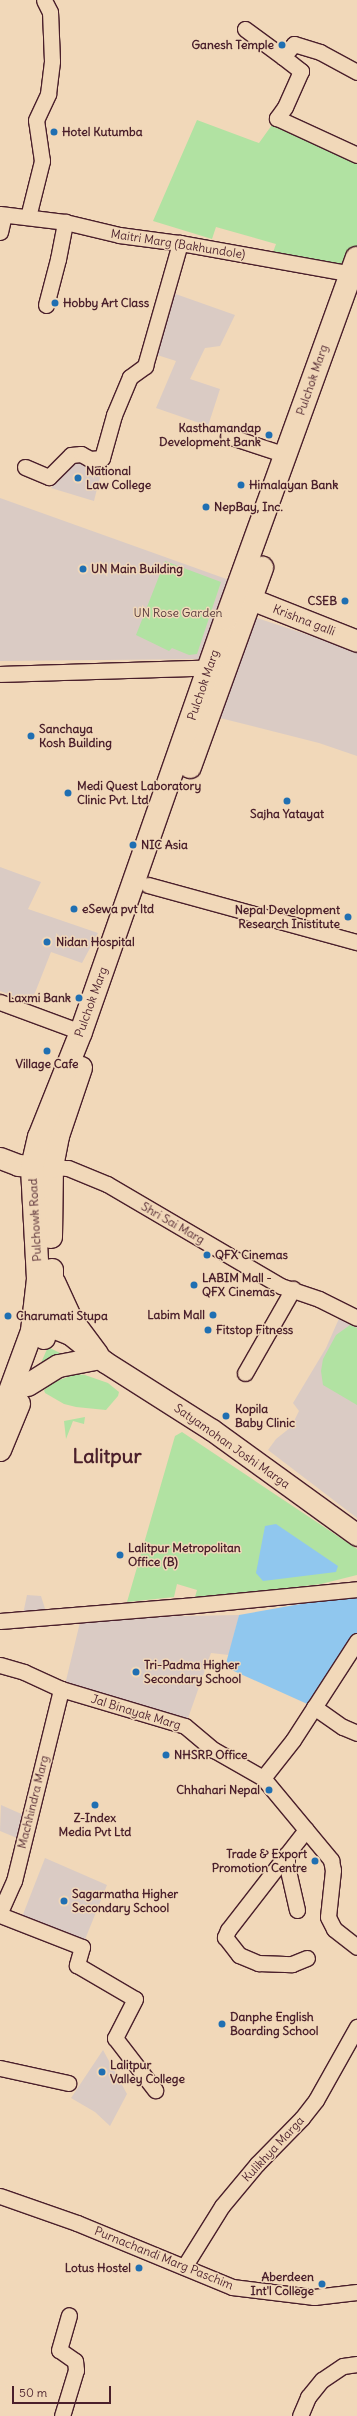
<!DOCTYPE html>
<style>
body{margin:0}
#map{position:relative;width:357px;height:2416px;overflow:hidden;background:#f1d8b9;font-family:Delius,sans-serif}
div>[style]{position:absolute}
.built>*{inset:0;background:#dacbc4}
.green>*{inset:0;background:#b1e2a2}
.water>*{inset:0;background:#90c7ee}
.roads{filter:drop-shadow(1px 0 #4a1f2b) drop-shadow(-1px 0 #4a1f2b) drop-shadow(0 1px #4a1f2b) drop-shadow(0 -1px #4a1f2b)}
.street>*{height:15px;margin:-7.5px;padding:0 7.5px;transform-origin:7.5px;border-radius:7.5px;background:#f1d8b9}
.secondary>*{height:21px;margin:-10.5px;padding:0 10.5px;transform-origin:10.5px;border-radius:10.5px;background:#f1d8b9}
.primary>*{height:22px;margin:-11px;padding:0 11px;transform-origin:11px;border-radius:11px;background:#f1d8b9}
.dots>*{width:11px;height:11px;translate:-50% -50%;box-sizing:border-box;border:2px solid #f1d8b9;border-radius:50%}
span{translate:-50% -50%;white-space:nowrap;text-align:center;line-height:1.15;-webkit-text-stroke:3px #f1d8b9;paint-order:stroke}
.poi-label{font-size:12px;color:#4a1f2b;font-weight:700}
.right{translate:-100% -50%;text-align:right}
.left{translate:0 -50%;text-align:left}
.street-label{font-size:12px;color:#4a1f2b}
.park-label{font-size:12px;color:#593c3d}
.town-label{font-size:20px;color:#4a1f2b;font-weight:700}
.scale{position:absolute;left:12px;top:2386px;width:99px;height:18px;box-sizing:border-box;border:2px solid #4a1f2b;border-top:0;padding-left:5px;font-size:12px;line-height:14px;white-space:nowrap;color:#4a1f2b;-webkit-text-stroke:3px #f1d8b9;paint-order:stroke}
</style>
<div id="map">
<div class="built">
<i style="clip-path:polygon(170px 292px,235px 315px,220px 346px,205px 348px,190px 379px,220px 389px,208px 426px,156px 408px,176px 361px,154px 354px)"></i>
<i style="clip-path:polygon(68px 460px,102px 469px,94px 501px,51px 488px)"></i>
<i style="clip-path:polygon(0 498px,232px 581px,205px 659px,0 661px)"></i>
<i style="clip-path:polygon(254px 617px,357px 651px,357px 756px,319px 743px,220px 718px)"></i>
<i style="clip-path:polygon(0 867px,41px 882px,28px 909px,98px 933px,82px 963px,51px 952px,31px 1003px,0 991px)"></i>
<i style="clip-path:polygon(341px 1314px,357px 1322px,357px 1518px,268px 1450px,276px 1439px,291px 1427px,299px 1411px,293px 1403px,326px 1348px)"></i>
<i style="clip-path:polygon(27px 1595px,41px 1596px,47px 1615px,22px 1619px)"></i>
<i style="clip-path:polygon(239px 1615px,229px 1655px,211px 1653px,187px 1721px,64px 1689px,81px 1618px)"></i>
<i style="clip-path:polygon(1px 1805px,26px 1816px,17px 1838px,0 1831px)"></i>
<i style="clip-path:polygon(45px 1858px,107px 1885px,84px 1942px,22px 1917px)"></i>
<i style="clip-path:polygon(103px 2050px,127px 2094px,110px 2126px,95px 2112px,71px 2098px)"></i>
</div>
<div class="green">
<i style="clip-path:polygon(277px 118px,357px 155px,357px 251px,349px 270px,272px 255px,276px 244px,216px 227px,212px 239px,153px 221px,197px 120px,259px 143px)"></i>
<i style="clip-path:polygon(165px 561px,221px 582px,197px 654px,189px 655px,172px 648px,169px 651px,136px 635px)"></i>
<i style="clip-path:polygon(350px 1325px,357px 1328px,357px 1405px,323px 1385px,321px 1371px,323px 1359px,329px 1348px,336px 1335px)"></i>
<i style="clip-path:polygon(48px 1347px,68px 1357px,40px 1365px)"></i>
<i style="clip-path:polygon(76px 1374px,85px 1375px,108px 1383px,119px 1392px,118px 1396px,106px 1410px,76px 1407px,64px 1404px,45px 1393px,44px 1390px,54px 1382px)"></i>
<i style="clip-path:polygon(85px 1417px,84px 1424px,73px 1421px,66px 1439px,64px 1421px)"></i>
<i style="clip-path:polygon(182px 1432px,357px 1549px,357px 1575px,321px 1584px,250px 1593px,195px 1597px,197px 1590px,177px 1584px,174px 1597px,127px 1602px,175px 1436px)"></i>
</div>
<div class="water">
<i style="clip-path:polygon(276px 1524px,338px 1566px,336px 1572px,263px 1581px,256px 1573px,265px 1526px)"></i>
<i style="clip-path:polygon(357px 1594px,357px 1641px,314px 1707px,225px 1667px,239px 1615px)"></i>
</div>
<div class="roads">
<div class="street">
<i style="left:245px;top:29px;width:47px;rotate:36.4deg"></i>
<i style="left:283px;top:57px;width:17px;rotate:-50deg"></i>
<i style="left:294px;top:44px;width:27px;rotate:17deg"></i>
<i style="left:320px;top:52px;width:42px;rotate:28.4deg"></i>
<i style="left:283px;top:57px;width:23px;rotate:38deg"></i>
<i style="left:301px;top:71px;width:39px;rotate:114deg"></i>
<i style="left:285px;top:107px;width:14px;rotate:126deg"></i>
<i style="left:277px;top:118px;width:88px;rotate:24.8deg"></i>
<i style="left:0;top:214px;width:65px;rotate:7deg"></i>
<i style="left:65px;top:222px;width:56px;rotate:13.5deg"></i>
<i style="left:119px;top:235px;width:62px;rotate:7.5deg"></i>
<i style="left:180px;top:243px;width:180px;rotate:10.2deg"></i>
<i style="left:28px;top:217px;width:58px;rotate:-76deg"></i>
<i style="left:42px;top:161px;width:41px;rotate:-98.3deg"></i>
<i style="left:36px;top:120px;width:29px;rotate:-65deg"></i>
<i style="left:48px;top:94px;width:33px;rotate:-83deg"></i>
<i style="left:52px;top:61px;width:49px;rotate:-92.3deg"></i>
<i style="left:50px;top:12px;width:13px;rotate:-117deg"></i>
<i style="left:0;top:232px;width:17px;rotate:-77deg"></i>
<i style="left:46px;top:305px;width:48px;rotate:-75.4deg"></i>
<i style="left:58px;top:259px;width:38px;rotate:-79deg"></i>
<i style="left:228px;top:436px;width:61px;rotate:18.1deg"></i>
<i style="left:25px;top:467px;width:26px;rotate:23deg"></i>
<i style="left:49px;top:477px;width:31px;rotate:-45deg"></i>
<i style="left:71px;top:455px;width:10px;rotate:-6deg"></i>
<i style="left:81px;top:454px;width:10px;rotate:29deg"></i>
<i style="left:90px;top:459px;width:12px;rotate:-5deg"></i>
<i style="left:102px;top:458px;width:45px;rotate:-74.4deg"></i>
<i style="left:114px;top:415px;width:41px;rotate:-67.2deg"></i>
<i style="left:130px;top:377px;width:19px;rotate:-36deg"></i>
<i style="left:145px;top:366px;width:128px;rotate:-74.1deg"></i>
<i style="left:0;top:674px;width:217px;rotate:-1.8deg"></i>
<i style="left:148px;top:885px;width:217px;rotate:15.3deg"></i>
<i style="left:0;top:1002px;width:86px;rotate:20.3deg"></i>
<i style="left:52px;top:1167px;width:16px;rotate:4deg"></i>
<i style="left:68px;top:1168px;width:42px;rotate:22.3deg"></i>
<i style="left:107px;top:1184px;width:202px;rotate:30.4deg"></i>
<i style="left:281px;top:1286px;width:40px;rotate:18.9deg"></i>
<i style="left:319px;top:1299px;width:42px;rotate:26.6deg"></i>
<i style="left:245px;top:1373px;width:97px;rotate:-60.3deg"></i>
<i style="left:0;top:1621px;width:196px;rotate:-4.7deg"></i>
<i style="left:195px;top:1605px;width:163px;rotate:-5.6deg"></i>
<i style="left:0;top:1665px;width:25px;rotate:16deg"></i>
<i style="left:24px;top:1672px;width:41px;rotate:24.7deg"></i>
<i style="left:61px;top:1689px;width:129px;rotate:16.6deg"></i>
<i style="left:185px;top:1726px;width:38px;rotate:40deg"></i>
<i style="left:214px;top:1750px;width:56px;rotate:29.7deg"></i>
<i style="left:263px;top:1778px;width:48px;rotate:-51.7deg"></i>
<i style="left:293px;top:1740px;width:118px;rotate:-57.1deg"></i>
<i style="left:314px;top:1707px;width:35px;rotate:35deg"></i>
<i style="left:343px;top:1727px;width:15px;rotate:23deg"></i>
<i style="left:263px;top:1778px;width:107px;rotate:50.3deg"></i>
<i style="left:331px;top:1860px;width:10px;rotate:79deg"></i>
<i style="left:333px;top:1870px;width:47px;rotate:96.1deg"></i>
<i style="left:328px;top:1917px;width:13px;rotate:63deg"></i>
<i style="left:334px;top:1929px;width:29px;rotate:38deg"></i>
<i style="left:287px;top:1854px;width:96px;rotate:127.8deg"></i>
<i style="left:228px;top:1930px;width:8px;rotate:113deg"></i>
<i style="left:225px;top:1937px;width:23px;rotate:52deg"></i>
<i style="left:239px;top:1955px;width:21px;rotate:23deg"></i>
<i style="left:258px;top:1963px;width:34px;rotate:2deg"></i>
<i style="left:292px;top:1964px;width:16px;rotate:-22deg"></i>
<i style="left:297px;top:1910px;width:45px;rotate:-102.8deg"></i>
<i style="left:287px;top:1866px;width:12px;rotate:-90deg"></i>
<i style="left:287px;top:1854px;width:31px;rotate:-52deg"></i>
<i style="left:0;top:1912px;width:34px;rotate:-66deg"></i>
<i style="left:14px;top:1881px;width:198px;rotate:-76.2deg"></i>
<i style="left:0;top:1915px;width:88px;rotate:21.3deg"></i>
<i style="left:82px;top:1947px;width:19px;rotate:106deg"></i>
<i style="left:77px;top:1965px;width:67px;rotate:30.4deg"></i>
<i style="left:135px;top:1999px;width:44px;rotate:117.1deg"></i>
<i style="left:115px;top:2038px;width:66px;rotate:52.4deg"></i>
<i style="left:0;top:2068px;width:70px;rotate:12.4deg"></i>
<i style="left:0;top:2196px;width:82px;rotate:19.3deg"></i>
<i style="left:77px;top:2223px;width:168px;rotate:22.4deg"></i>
<i style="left:232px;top:2287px;width:83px;rotate:7deg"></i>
<i style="left:314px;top:2297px;width:43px;rotate:-6.6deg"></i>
<i style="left:184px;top:2267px;width:72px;rotate:-58.1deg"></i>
<i style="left:222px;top:2206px;width:55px;rotate:-50.2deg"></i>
<i style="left:257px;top:2164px;width:64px;rotate:-45.6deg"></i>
<i style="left:302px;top:2118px;width:23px;rotate:-52deg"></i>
<i style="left:316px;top:2100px;width:84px;rotate:-60.7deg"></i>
<i style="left:62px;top:2416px;width:48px;rotate:-73.1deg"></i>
<i style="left:76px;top:2370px;width:9px;rotate:-96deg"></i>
<i style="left:75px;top:2361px;width:19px;rotate:-145deg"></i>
<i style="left:59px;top:2350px;width:36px;rotate:-74deg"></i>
<i style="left:300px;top:2416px;width:21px;rotate:-67deg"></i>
<i style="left:308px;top:2397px;width:22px;rotate:-51deg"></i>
<i style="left:322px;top:2380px;width:25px;rotate:-34deg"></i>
<i style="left:343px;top:2366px;width:14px;rotate:-8deg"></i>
</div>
<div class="secondary">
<i style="left:251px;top:599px;width:114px;rotate:21.6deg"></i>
<i style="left:0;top:1158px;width:19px;rotate:21deg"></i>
<i style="left:18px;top:1165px;width:31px;rotate:4deg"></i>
<i style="left:32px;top:1331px;width:23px;rotate:-7deg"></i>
<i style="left:55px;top:1328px;width:16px;rotate:22deg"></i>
<i style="left:70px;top:1334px;width:45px;rotate:38.7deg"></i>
<i style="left:105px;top:1362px;width:127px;rotate:32.4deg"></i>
<i style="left:212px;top:1430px;width:179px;rotate:35.9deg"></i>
</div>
<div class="primary">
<i style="left:190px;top:767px;width:212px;rotate:-70.1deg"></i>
<i style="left:51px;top:1237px;width:70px;rotate:-89.2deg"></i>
<i style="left:52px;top:1167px;width:32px;rotate:-79deg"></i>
<i style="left:58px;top:1136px;width:72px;rotate:-71.3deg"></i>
<i style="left:54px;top:1282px;width:41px;rotate:65.3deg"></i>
<i style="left:71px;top:1319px;width:44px;rotate:53.4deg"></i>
<i style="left:44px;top:1338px;width:38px;rotate:-78deg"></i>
<i style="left:52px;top:1301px;width:31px;rotate:-90deg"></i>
<i style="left:28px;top:1385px;width:36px;rotate:-32deg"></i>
<i style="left:59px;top:1366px;width:37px;rotate:-11deg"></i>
<i style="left:0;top:1418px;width:93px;rotate:-69.8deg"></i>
<i style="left:32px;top:1331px;width:52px;rotate:-83.4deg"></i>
<i style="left:38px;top:1279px;width:112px;rotate:-93.1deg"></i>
<i style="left:32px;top:1167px;width:31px;rotate:-77deg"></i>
<i style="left:39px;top:1137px;width:113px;rotate:-68.2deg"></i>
<i style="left:81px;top:1032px;width:438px;rotate:-70.7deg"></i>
<i style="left:226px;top:619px;width:384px;rotate:-70.1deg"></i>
<i style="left:0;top:1450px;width:50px;rotate:-67.6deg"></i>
</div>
</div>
<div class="dots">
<i style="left:282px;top:45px;background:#1f6fb2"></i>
<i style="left:54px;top:132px;background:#1f6fb2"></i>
<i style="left:55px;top:303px;background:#1f6fb2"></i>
<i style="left:269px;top:435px;background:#1f6fb2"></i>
<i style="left:78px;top:478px;background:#1f6fb2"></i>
<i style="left:241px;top:485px;background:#1f6fb2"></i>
<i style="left:206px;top:507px;background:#1f6fb2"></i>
<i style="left:83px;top:569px;background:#1f6fb2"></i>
<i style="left:345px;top:601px;background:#1f6fb2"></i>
<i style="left:31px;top:736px;background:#1f6fb2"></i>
<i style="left:68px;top:793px;background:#1f6fb2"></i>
<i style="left:287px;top:801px;background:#1f6fb2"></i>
<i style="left:133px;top:845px;background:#1f6fb2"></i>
<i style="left:74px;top:909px;background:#1f6fb2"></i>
<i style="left:348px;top:917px;background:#1f6fb2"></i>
<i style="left:47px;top:942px;background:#1f6fb2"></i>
<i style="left:79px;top:998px;background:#1f6fb2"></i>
<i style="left:47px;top:1051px;background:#1f6fb2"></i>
<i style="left:207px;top:1255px;background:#1f6fb2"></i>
<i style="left:194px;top:1285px;background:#1f6fb2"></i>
<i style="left:213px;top:1315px;background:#1f6fb2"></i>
<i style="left:8px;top:1316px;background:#1f6fb2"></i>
<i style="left:208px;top:1330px;background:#1f6fb2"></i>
<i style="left:226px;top:1416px;background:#1f6fb2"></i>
<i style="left:120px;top:1555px;background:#1f6fb2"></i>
<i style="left:136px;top:1672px;background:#1f6fb2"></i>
<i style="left:166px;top:1755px;background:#1f6fb2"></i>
<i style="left:269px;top:1790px;background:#1f6fb2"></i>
<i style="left:95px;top:1805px;background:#1f6fb2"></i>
<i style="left:315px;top:1861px;background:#1f6fb2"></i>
<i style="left:64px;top:1901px;background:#1f6fb2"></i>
<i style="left:222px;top:2024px;background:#1f6fb2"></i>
<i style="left:102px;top:2072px;background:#1f6fb2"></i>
<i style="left:139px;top:2268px;background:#1f6fb2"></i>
<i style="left:322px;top:2284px;background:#1f6fb2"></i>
</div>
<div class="poi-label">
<span class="right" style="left:274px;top:45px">Ganesh Temple</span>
<span class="left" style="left:62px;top:132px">Hotel Kutumba</span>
<span class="left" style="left:63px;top:303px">Hobby Art Class</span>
<span class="right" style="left:261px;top:435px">Kasthamandap<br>Development Bank</span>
<span class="left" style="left:86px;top:478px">National<br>Law College</span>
<span class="left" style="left:249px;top:485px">Himalayan Bank</span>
<span class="left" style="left:214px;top:507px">NepBay, Inc.</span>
<span class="left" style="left:91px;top:569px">UN Main Building</span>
<span class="right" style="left:337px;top:601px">CSEB</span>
<span class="left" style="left:39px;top:736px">Sanchaya<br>Kosh Building</span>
<span class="left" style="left:77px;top:793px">Medi Quest Laboratory<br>Clinic Pvt. Ltd</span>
<span style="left:287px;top:814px">Sajha Yatayat</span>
<span class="left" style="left:141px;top:845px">NIC Asia</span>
<span class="left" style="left:82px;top:909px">eSewa pvt ltd</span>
<span class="right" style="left:340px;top:917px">Nepal Development<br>Research Inistitute</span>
<span class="left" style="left:56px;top:942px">Nidan Hospital</span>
<span class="right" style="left:71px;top:998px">Laxmi Bank</span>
<span style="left:47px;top:1064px">Village Cafe</span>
<span class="left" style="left:215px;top:1255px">QFX Cinemas</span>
<span class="left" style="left:202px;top:1285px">LABIM Mall -<br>QFX Cinemas</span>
<span class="right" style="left:205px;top:1315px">Labim Mall</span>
<span class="left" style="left:16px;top:1316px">Charumati Stupa</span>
<span class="left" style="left:216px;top:1330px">Fitstop Fitness</span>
<span class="left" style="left:235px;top:1416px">Kopila<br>Baby Clinic</span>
<span class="left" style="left:128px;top:1555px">Lalitpur Metropolitan<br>Office (B)</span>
<span class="left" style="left:144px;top:1672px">Tri-Padma Higher<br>Secondary School</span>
<span class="left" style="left:174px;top:1755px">NHSRP Office</span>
<span class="right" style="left:260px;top:1790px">Chhahari Nepal</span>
<span style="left:95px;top:1825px">Z-Index<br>Media Pvt Ltd</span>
<span class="right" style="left:307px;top:1861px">Trade &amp; Export<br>Promotion Centre</span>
<span class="left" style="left:72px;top:1901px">Sagarmatha Higher<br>Secondary School</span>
<span class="left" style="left:230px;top:2024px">Danphe English<br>Boarding School</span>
<span class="left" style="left:110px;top:2072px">Lalitpur<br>Valley College</span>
<span class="right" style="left:131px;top:2268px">Lotus Hostel</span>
<span class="right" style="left:314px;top:2284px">Aberdeen<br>Int'l College</span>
</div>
<div class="street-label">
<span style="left:178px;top:244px;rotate:9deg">Maitri Marg (Bakhundole)</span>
<span style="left:312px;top:380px;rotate:-71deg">Pulchok Marg</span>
<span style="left:304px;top:620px;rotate:21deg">Krishna galli</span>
<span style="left:203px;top:685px;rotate:-71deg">Pulchok Marg</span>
<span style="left:91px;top:1002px;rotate:-70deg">Pulchok Marg</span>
<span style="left:35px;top:1220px;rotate:-93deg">Pulchowk Road</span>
<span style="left:173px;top:1223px;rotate:30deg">Shri Sai Marg</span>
<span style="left:232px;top:1446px;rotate:35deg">Satyamohan Joshi Marga</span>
<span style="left:136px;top:1712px;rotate:17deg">Jal Binayak Marg</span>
<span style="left:33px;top:1802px;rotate:-76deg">Machhindra Marg</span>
<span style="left:273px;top:2149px;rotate:-47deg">Kulikhya Marga</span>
<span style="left:164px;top:2258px;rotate:22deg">Purnachandi Marg Paschim</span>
</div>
<div class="park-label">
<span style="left:178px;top:613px">UN Rose Garden</span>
</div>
<div class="town-label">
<span style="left:107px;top:1455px">Lalitpur</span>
</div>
<div class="scale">50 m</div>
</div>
